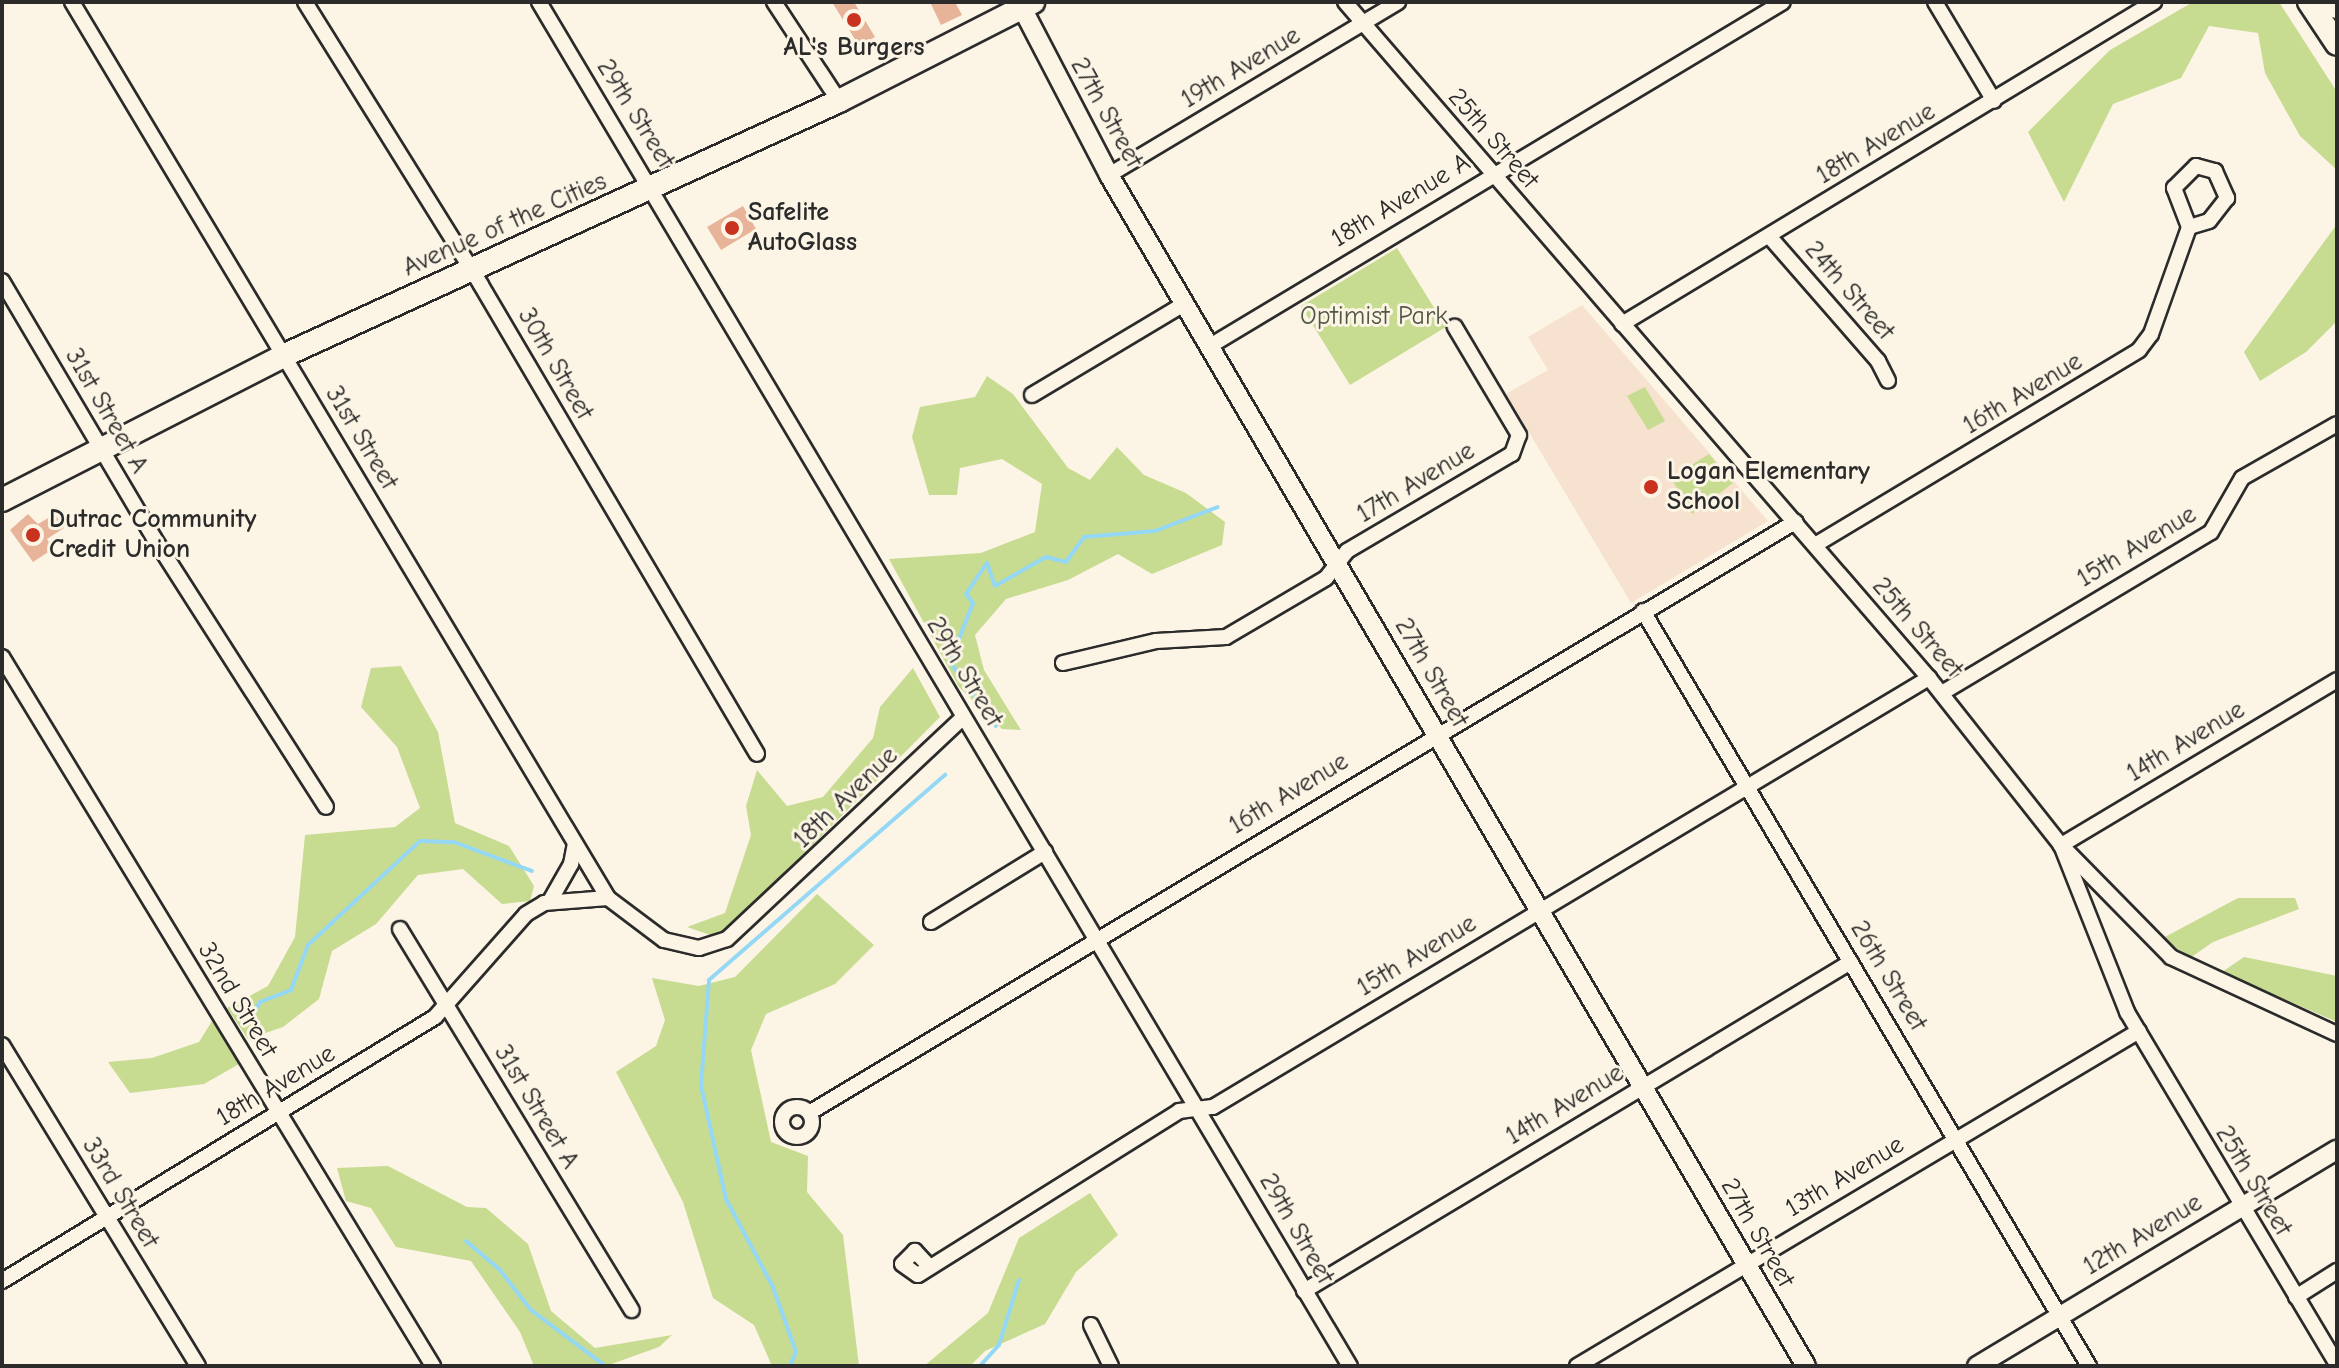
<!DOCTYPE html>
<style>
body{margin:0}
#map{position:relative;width:2339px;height:1368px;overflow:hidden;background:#fcf5e5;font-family:"Comic Neue",sans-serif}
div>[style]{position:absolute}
.built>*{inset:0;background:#f6e2ce}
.green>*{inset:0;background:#c7db91}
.stream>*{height:4px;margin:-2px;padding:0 2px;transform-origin:2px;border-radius:2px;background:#94d8f6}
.building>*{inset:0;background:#e7b499}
.roads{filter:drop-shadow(2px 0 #2b2b2b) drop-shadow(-2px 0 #2b2b2b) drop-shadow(0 2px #2b2b2b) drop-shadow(0 -2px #2b2b2b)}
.minor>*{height:14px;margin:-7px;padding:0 7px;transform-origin:7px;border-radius:7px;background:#fcf5e5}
.minor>.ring{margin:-7px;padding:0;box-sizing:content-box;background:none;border:14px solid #fcf5e5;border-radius:50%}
.tertiary>*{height:18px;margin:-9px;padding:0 9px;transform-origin:9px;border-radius:9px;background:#fcf5e5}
.secondary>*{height:22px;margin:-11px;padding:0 11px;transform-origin:11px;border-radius:11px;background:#fcf5e5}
.dots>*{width:22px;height:22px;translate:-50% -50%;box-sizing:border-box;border:4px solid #fcf5e5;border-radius:50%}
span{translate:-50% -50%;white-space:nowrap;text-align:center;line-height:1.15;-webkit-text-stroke:6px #fcf5e5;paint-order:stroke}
.poi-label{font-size:26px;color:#2b2b2b;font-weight:700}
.left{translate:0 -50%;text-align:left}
.street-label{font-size:26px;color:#2b2b2b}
.park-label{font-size:26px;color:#525744}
.frame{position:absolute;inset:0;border:4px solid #2b2b2b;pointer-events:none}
</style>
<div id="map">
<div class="built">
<i style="clip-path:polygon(1582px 305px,1768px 521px,1631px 603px,1506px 394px,1548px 370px,1528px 337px)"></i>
</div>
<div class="green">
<i style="clip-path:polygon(2193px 2px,2279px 2px,2337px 92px,2337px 170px,2300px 136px,2265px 73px,2258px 33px,2209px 26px,2181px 78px,2113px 104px,2064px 202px,2028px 132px,2110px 50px)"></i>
<i style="clip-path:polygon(2337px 224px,2337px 321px,2306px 352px,2260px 381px,2244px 352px)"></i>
<i style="clip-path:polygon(1397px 248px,1446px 327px,1350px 385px,1301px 306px)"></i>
<i style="clip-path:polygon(987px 376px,1013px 394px,1068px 468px,1090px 480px,1117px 447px,1144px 475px,1186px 493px,1225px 522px,1222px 545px,1152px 574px,1118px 554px,1068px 580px,1006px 599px,975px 635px,984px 670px,1021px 730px,1002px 729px,959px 687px,889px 559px,981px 553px,1035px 532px,1042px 484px,1002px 459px,960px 468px,957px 495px,929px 495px,912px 437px,920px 407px,975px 397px)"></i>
<i style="clip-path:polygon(1645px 387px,1665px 421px,1648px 430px,1627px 396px)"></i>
<i style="clip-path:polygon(1709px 454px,1733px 483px,1692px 514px,1671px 478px)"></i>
<i style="clip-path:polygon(401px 666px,438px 732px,455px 823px,509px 846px,534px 886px,530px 901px,502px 904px,463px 869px,418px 875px,376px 924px,332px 951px,319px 999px,283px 1027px,248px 1039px,227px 1008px,268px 986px,295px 937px,305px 835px,395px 827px,420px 808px,397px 747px,361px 707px,371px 668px)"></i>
<i style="clip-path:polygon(913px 668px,940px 717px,730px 928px,713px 936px,687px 927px,725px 913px,751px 835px,746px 806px,757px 770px,787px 806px,823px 797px,873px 738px,880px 707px)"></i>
<i style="clip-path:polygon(817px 894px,874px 945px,835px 984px,766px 1014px,751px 1050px,771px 1142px,808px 1156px,807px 1192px,843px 1235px,859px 1366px,772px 1366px,754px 1325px,713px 1298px,683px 1202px,616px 1072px,656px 1046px,665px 1020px,652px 978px,699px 986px,735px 977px)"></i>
<i style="clip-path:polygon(2238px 898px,2295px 898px,2299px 909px,2213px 942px,2190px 958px,2163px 938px)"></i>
<i style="clip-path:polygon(2244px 957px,2337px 976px,2337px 1022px,2222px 972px)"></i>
<i style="clip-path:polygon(212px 1021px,239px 1064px,204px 1084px,130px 1093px,108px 1062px,152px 1058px,199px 1042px)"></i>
<i style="clip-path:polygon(388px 1166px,467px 1207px,486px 1208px,528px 1244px,551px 1311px,595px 1348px,672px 1335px,659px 1347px,606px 1366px,534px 1366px,520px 1332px,471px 1261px,396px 1247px,371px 1208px,346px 1201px,337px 1168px)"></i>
<i style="clip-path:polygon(1090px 1193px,1118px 1235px,1076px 1272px,1045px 1324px,985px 1351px,970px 1366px,924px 1366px,988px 1313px,1019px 1238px)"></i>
</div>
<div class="stream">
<i style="left:996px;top:726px;width:79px;rotate:-125.7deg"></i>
<i style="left:950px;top:662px;width:63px;rotate:-68.7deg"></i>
<i style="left:973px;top:603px;width:11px;rotate:-128deg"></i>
<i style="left:966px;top:594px;width:37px;rotate:-56deg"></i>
<i style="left:987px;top:563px;width:24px;rotate:71deg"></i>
<i style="left:995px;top:586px;width:59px;rotate:-29.6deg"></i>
<i style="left:1046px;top:557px;width:21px;rotate:14deg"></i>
<i style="left:1066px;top:562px;width:31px;rotate:-54deg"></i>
<i style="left:1084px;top:537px;width:71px;rotate:-4.8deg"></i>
<i style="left:1155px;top:531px;width:67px;rotate:-20.9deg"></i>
<i style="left:251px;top:1017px;width:17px;rotate:-59deg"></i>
<i style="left:260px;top:1002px;width:33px;rotate:-21deg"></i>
<i style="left:291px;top:990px;width:48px;rotate:-69.3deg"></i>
<i style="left:308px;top:945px;width:153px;rotate:-42.9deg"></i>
<i style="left:420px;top:841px;width:34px;rotate:2deg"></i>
<i style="left:454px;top:842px;width:83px;rotate:20.4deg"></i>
<i style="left:466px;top:1241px;width:43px;rotate:40.3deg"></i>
<i style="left:499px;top:1269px;width:52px;rotate:52deg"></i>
<i style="left:531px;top:1310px;width:90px;rotate:36.9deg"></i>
<i style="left:790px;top:1366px;width:15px;rotate:-67deg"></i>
<i style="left:796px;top:1352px;width:69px;rotate:-109.5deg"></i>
<i style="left:773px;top:1287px;width:100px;rotate:-118.1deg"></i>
<i style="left:726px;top:1199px;width:117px;rotate:-102.4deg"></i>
<i style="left:701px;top:1085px;width:105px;rotate:-85.6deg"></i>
<i style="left:709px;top:980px;width:313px;rotate:-41deg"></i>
<i style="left:980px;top:1366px;width:28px;rotate:-48deg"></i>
<i style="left:999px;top:1345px;width:68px;rotate:-72.9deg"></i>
</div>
<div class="building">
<i style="clip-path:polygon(832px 2px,854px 2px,875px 37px,859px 46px)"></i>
<i style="clip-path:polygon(930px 2px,955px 2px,962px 15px,941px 25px)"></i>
<i style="clip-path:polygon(743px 206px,756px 229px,721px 250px,707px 227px)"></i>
<i style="clip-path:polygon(28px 514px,38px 524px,55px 514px,64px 528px,47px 539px,53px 549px,33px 562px,10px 530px)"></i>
</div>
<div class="roads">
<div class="minor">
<i style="left:72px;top:2px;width:1044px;rotate:59.11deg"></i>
<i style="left:305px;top:2px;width:333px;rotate:58.1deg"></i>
<i style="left:481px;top:285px;width:544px;rotate:59.52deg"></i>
<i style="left:539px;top:2px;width:1587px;rotate:59.27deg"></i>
<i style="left:774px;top:2px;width:118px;rotate:56.7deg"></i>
<i style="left:1345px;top:2px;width:893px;rotate:49.18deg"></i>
<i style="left:1929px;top:678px;width:213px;rotate:51.7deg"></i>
<i style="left:2061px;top:845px;width:180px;rotate:68.4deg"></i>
<i style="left:2127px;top:1012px;width:410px;rotate:59.2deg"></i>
<i style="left:1935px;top:2px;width:115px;rotate:59.2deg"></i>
<i style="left:2196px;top:166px;width:20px;rotate:15deg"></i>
<i style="left:2215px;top:171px;width:30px;rotate:66deg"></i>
<i style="left:2227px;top:198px;width:29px;rotate:128deg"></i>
<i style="left:2209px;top:221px;width:21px;rotate:163deg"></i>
<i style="left:2189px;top:227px;width:42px;rotate:-111deg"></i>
<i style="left:2174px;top:188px;width:31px;rotate:-45deg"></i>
<i style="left:1109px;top:175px;width:337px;rotate:-30.9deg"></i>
<i style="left:1769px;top:236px;width:166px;rotate:48.9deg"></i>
<i style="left:1878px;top:361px;width:22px;rotate:63deg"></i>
<i style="left:2px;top:281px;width:299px;rotate:59.4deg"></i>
<i style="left:154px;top:538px;width:319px;rotate:57.4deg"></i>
<i style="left:1622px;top:324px;width:622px;rotate:-31.18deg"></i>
<i style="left:1210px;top:346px;width:668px;rotate:-30.98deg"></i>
<i style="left:1032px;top:395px;width:177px;rotate:-30.9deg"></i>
<i style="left:1815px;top:545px;width:378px;rotate:-31deg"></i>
<i style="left:2139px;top:350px;width:20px;rotate:-53deg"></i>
<i style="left:2151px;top:334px;width:114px;rotate:-70.4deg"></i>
<i style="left:1643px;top:611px;width:877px;rotate:59.43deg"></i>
<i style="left:2px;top:657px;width:830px;rotate:58.7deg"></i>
<i style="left:1063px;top:663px;width:96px;rotate:-13.3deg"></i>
<i style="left:1156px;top:641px;width:70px;rotate:-3.3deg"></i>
<i style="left:1226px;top:637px;width:116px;rotate:-30.5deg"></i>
<i style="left:1326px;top:578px;width:34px;rotate:-52deg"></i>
<i style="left:1347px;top:551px;width:191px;rotate:-30.5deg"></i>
<i style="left:1512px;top:454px;width:20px;rotate:-70deg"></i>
<i style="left:1519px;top:435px;width:126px;rotate:-120.7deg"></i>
<i style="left:2337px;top:680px;width:322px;rotate:149.1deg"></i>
<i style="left:2061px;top:845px;width:157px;rotate:45.5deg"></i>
<i style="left:2171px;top:957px;width:183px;rotate:24.9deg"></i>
<i style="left:1942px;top:693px;width:313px;rotate:-30.9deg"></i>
<i style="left:2211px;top:532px;width:62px;rotate:-60.1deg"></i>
<i style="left:2242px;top:478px;width:109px;rotate:-29.6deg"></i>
<i style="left:550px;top:901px;width:43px;rotate:-60.4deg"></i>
<i style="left:571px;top:864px;width:21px;rotate:-79deg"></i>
<i style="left:931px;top:922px;width:134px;rotate:-31.6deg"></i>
<i style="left:400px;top:929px;width:446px;rotate:58.7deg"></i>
<i style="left:2px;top:1045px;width:376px;rotate:58.6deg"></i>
<i class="ring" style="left:782px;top:1107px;width:16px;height:16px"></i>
<i style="left:809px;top:1113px;width:1150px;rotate:-30.94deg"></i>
<i style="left:927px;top:1264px;width:18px;rotate:-133deg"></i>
<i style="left:915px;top:1251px;width:18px;rotate:135deg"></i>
<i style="left:902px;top:1264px;width:19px;rotate:35deg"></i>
<i style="left:918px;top:1275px;width:308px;rotate:-32.1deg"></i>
<i style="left:1179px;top:1111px;width:34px;rotate:-7deg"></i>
<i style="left:1213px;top:1107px;width:835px;rotate:-30.93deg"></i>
<i style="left:2px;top:1281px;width:507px;rotate:-31.37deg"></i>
<i style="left:435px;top:1017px;width:137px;rotate:-48.5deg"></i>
<i style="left:526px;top:914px;width:21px;rotate:-31deg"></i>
<i style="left:544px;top:903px;width:64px;rotate:-4.5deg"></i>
<i style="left:608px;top:898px;width:70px;rotate:36.9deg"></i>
<i style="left:664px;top:940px;width:36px;rotate:13deg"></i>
<i style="left:699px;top:948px;width:29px;rotate:-18deg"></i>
<i style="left:727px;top:939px;width:323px;rotate:-43.2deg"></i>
<i style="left:1304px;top:1291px;width:638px;rotate:-31.03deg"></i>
<i style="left:2296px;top:1297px;width:49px;rotate:-32.4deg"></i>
<i style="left:1091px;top:1325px;width:46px;rotate:64deg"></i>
<i style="left:1577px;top:1366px;width:654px;rotate:-30.8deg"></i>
</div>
<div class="tertiary">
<i style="left:1019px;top:2px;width:195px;rotate:62.5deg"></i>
<i style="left:1109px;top:175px;width:1380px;rotate:59.66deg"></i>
<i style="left:1977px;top:1366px;width:420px;rotate:-31deg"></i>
</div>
<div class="secondary">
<i style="left:2309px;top:2px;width:50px;rotate:56.3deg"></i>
<i style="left:2334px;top:2px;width:6px;rotate:59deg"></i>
<i style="left:2px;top:500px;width:318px;rotate:-27.1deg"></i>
<i style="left:285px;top:355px;width:609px;rotate:-24.63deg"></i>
<i style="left:839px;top:101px;width:218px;rotate:-27deg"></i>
</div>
</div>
<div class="dots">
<i style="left:854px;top:20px;background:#c8321e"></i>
<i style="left:732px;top:228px;background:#c8321e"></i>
<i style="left:1651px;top:487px;background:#c8321e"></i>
<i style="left:33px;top:535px;background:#c8321e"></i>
</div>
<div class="poi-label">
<span style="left:854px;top:48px">AL's Burgers</span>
<span class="left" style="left:748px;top:228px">Safelite<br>AutoGlass</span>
<span class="left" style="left:1667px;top:487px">Logan Elementary<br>School</span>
<span class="left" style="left:49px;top:535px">Dutrac Community<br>Credit Union</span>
</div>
<div class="street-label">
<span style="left:1241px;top:68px;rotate:-31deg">19th Avenue</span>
<span style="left:1106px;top:113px;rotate:61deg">27th Street</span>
<span style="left:635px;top:114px;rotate:58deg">29th Street</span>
<span style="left:1493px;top:139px;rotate:49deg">25th Street</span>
<span style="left:1876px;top:144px;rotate:-31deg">18th Avenue</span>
<span style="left:1401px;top:201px;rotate:-31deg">18th Avenue A</span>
<span style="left:505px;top:225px;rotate:-24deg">Avenue of the Cities</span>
<span style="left:1849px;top:291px;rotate:49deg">24th Street</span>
<span style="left:555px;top:364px;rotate:60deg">30th Street</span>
<span style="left:2023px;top:394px;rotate:-31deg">16th Avenue</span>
<span style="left:106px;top:411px;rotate:60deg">31st Street A</span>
<span style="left:361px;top:438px;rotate:59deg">31st Street</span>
<span style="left:1416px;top:483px;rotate:-31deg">17th Avenue</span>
<span style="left:2137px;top:547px;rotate:-31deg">15th Avenue</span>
<span style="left:1917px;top:628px;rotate:49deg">25th Street</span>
<span style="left:964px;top:672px;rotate:59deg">29th Street</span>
<span style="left:1431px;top:673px;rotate:60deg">27th Street</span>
<span style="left:2186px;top:742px;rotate:-31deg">14th Avenue</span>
<span style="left:1289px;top:794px;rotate:-31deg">16th Avenue</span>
<span style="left:846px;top:798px;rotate:-44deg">18th Avenue</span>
<span style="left:1417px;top:956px;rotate:-31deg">15th Avenue</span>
<span style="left:1888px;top:976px;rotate:59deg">26th Street</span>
<span style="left:237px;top:1000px;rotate:59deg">32nd Street</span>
<span style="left:276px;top:1086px;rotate:-31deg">18th Avenue</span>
<span style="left:1565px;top:1105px;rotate:-31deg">14th Avenue</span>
<span style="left:536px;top:1107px;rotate:59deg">31st Street A</span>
<span style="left:1845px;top:1177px;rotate:-31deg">13th Avenue</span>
<span style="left:2253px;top:1181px;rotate:59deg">25th Street</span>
<span style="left:120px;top:1193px;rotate:59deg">33rd Street</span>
<span style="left:1296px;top:1229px;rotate:60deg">29th Street</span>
<span style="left:1757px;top:1233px;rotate:60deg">27th Street</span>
<span style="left:2143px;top:1235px;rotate:-31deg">12th Avenue</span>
</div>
<div class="park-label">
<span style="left:1374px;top:317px">Optimist Park</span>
</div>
<div class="frame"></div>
</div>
